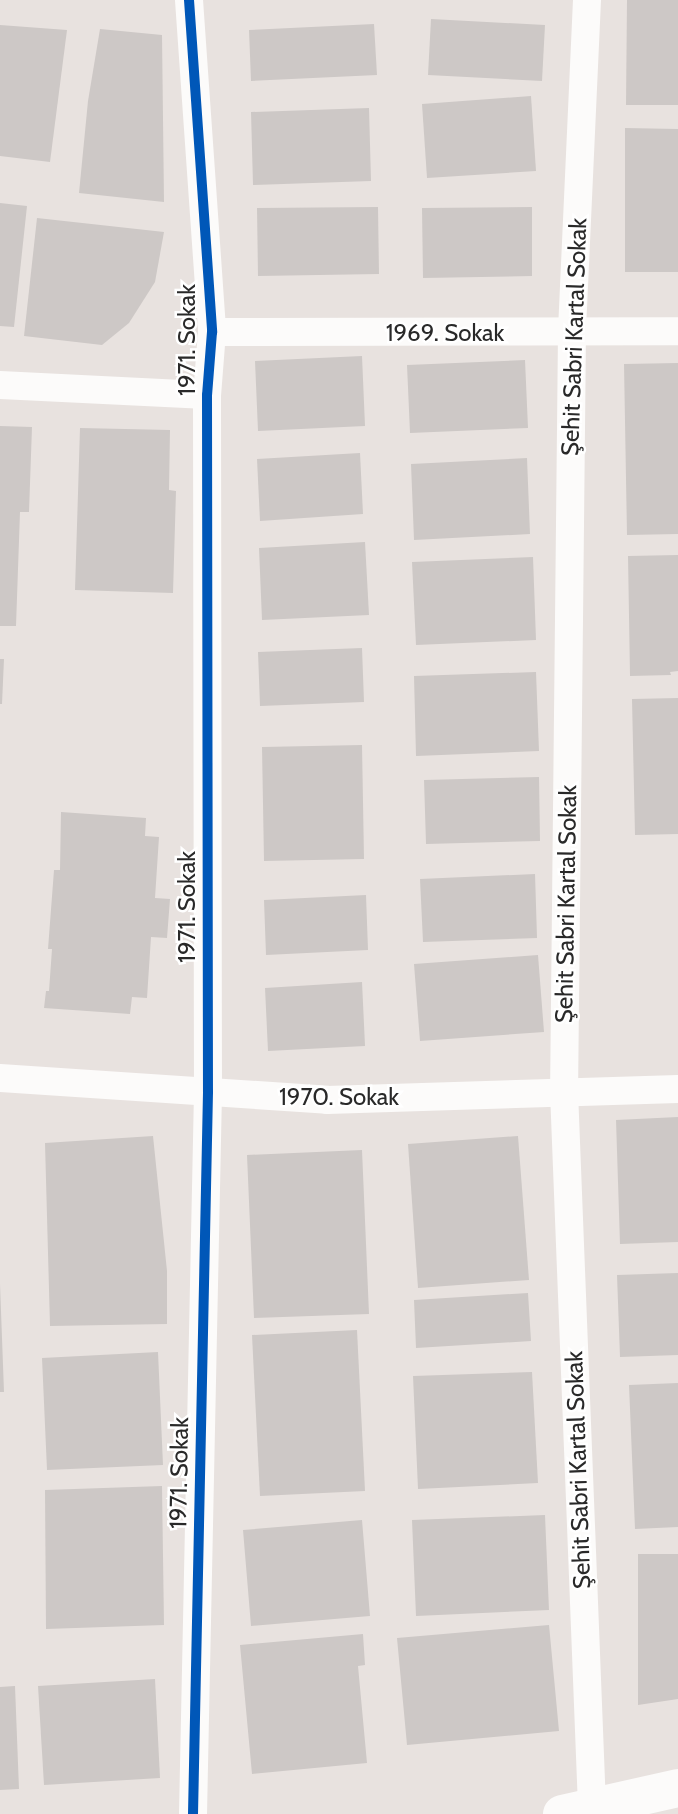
<!DOCTYPE html>
<meta charset="utf-8">
<style>
body{margin:0}
#map{position:relative;width:678px;height:1814px;overflow:hidden;background:#e8e2df;font-family:Cabin,sans-serif}
div>[style]{position:absolute}
.building>*{inset:0;background:#cdc8c6}
.minor>*{height:28px;margin:-14px;padding:0 14px;transform-origin:14px;border-radius:14px;background:#fcfbfa}
.secondary>*{height:38px;margin:-19px;padding:0 19px;transform-origin:19px;border-radius:19px;background:#fcfbfa}
.cycleway>*{height:10px;margin:-5px;padding:0 5px;transform-origin:5px;border-radius:5px;background:#0057b8}
span{translate:-50% -50%;white-space:nowrap;text-align:center;line-height:1.15;-webkit-text-stroke:5px #fff;paint-order:stroke}
.street-label{font-size:24px;color:#292929}
</style>
<div id="map">
<div class="building">
<i style="clip-path:polygon(627px 0,678px 0,678px 105px,626px 105px)"></i>
<i style="clip-path:polygon(431px 19px,545px 25px,542px 81px,428px 75px)"></i>
<i style="clip-path:polygon(374px 24px,377px 75px,251px 81px,249px 30px)"></i>
<i style="clip-path:polygon(0 25px,67px 30px,50px 162px,0 156px)"></i>
<i style="clip-path:polygon(100px 29px,162px 35px,164px 202px,79px 193px,88px 101px)"></i>
<i style="clip-path:polygon(531px 96px,536px 171px,427px 178px,422px 104px)"></i>
<i style="clip-path:polygon(369px 108px,371px 181px,253px 185px,251px 112px)"></i>
<i style="clip-path:polygon(625px 128px,678px 129px,678px 272px,625px 272px)"></i>
<i style="clip-path:polygon(0 203px,27px 206px,14px 327px,0 326px)"></i>
<i style="clip-path:polygon(378px 207px,379px 274px,258px 276px,257px 208px)"></i>
<i style="clip-path:polygon(532px 207px,532px 276px,423px 278px,422px 208px)"></i>
<i style="clip-path:polygon(37px 218px,164px 232px,155px 282px,129px 323px,102px 345px,24px 336px)"></i>
<i style="clip-path:polygon(362px 356px,365px 426px,258px 431px,255px 361px)"></i>
<i style="clip-path:polygon(525px 360px,528px 428px,410px 433px,407px 365px)"></i>
<i style="clip-path:polygon(678px 363px,678px 534px,627px 535px,624px 364px)"></i>
<i style="clip-path:polygon(0 426px,32px 427px,29px 512px,20px 512px,16px 626px,0 626px)"></i>
<i style="clip-path:polygon(80px 428px,170px 430px,169px 490px,176px 491px,173px 593px,75px 590px)"></i>
<i style="clip-path:polygon(360px 453px,363px 514px,260px 521px,257px 459px)"></i>
<i style="clip-path:polygon(527px 458px,530px 534px,414px 540px,411px 464px)"></i>
<i style="clip-path:polygon(365px 542px,369px 615px,262px 620px,259px 548px)"></i>
<i style="clip-path:polygon(678px 555px,678px 671px,670px 672px,671px 675px,630px 676px,628px 556px)"></i>
<i style="clip-path:polygon(533px 557px,536px 640px,416px 645px,412px 562px)"></i>
<i style="clip-path:polygon(362px 648px,364px 702px,260px 706px,258px 652px)"></i>
<i style="clip-path:polygon(0 659px,4px 659px,2px 704px,0 704px)"></i>
<i style="clip-path:polygon(536px 672px,539px 751px,416px 756px,414px 676px)"></i>
<i style="clip-path:polygon(678px 698px,678px 834px,635px 835px,632px 699px)"></i>
<i style="clip-path:polygon(362px 745px,364px 859px,264px 861px,262px 747px)"></i>
<i style="clip-path:polygon(539px 777px,540px 841px,426px 844px,424px 780px)"></i>
<i style="clip-path:polygon(61px 812px,146px 818px,145px 836px,159px 837px,155px 898px,170px 899px,167px 938px,151px 937px,147px 998px,132px 997px,130px 1014px,44px 1008px,46px 991px,49px 991px,52px 949px,48px 949px,54px 870px,60px 870px)"></i>
<i style="clip-path:polygon(535px 874px,537px 938px,423px 942px,420px 879px)"></i>
<i style="clip-path:polygon(366px 895px,368px 950px,266px 955px,264px 900px)"></i>
<i style="clip-path:polygon(538px 955px,544px 1032px,420px 1041px,414px 964px)"></i>
<i style="clip-path:polygon(362px 982px,365px 1046px,268px 1051px,265px 988px)"></i>
<i style="clip-path:polygon(678px 1117px,678px 1242px,620px 1244px,616px 1120px)"></i>
<i style="clip-path:polygon(153px 1136px,167px 1271px,167px 1324px,50px 1326px,45px 1143px)"></i>
<i style="clip-path:polygon(518px 1136px,529px 1280px,418px 1288px,408px 1144px)"></i>
<i style="clip-path:polygon(362px 1150px,369px 1314px,254px 1318px,247px 1155px)"></i>
<i style="clip-path:polygon(678px 1273px,678px 1355px,620px 1357px,617px 1275px)"></i>
<i style="clip-path:polygon(0 1284px,4px 1392px,0 1392px)"></i>
<i style="clip-path:polygon(528px 1293px,531px 1341px,416px 1348px,414px 1300px)"></i>
<i style="clip-path:polygon(357px 1330px,365px 1491px,260px 1496px,252px 1335px)"></i>
<i style="clip-path:polygon(158px 1352px,163px 1465px,47px 1470px,42px 1358px)"></i>
<i style="clip-path:polygon(532px 1372px,538px 1483px,418px 1489px,413px 1376px)"></i>
<i style="clip-path:polygon(678px 1383px,678px 1527px,635px 1529px,629px 1385px)"></i>
<i style="clip-path:polygon(162px 1486px,164px 1625px,46px 1629px,45px 1490px)"></i>
<i style="clip-path:polygon(545px 1515px,549px 1610px,416px 1616px,412px 1520px)"></i>
<i style="clip-path:polygon(362px 1520px,370px 1616px,251px 1626px,243px 1530px)"></i>
<i style="clip-path:polygon(638px 1554px,678px 1554px,678px 1699px,638px 1705px)"></i>
<i style="clip-path:polygon(549px 1625px,559px 1731px,407px 1745px,397px 1638px)"></i>
<i style="clip-path:polygon(363px 1634px,365px 1665px,358px 1666px,367px 1763px,252px 1774px,240px 1645px)"></i>
<i style="clip-path:polygon(155px 1679px,160px 1778px,44px 1785px,38px 1686px)"></i>
<i style="clip-path:polygon(15px 1686px,19px 1789px,0 1790px,0 1687px)"></i>
</div>
<div class="minor">
<i style="left:189px;top:0;width:333px;rotate:86deg"></i>
<i style="left:212px;top:332px;width:63px;rotate:94.5deg"></i>
<i style="left:207px;top:395px;width:697px;rotate:89.92deg"></i>
<i style="left:208px;top:1092px;width:722px;rotate:91.19deg"></i>
<i style="left:587px;top:0;width:333px;rotate:92.6deg"></i>
<i style="left:572px;top:333px;width:758px;rotate:90.6deg"></i>
<i style="left:564px;top:1091px;width:717px;rotate:87.76deg"></i>
<i style="left:212px;top:332px;width:466px;rotate:-0.1deg"></i>
<i style="left:0;top:385px;width:207px;rotate:2.8deg"></i>
<i style="left:0;top:1078px;width:328px;rotate:3.8deg"></i>
<i style="left:327px;top:1100px;width:351px;rotate:-1.8deg"></i>
</div>
<div class="secondary">
<i style="left:562px;top:1814px;width:119px;rotate:-12.6deg"></i>
</div>
<div class="cycleway">
<i style="left:189px;top:0;width:333px;rotate:86deg"></i>
<i style="left:212px;top:332px;width:63px;rotate:94.5deg"></i>
<i style="left:207px;top:395px;width:697px;rotate:89.92deg"></i>
<i style="left:208px;top:1092px;width:722px;rotate:91.19deg"></i>
</div>
<div class="street-label">
<span style="left:445px;top:333px">1969. Sokak</span>
<span style="left:574px;top:337px;rotate:-88deg">Şehit Sabri Kartal Sokak</span>
<span style="left:187px;top:340px;rotate:-90deg">1971. Sokak</span>
<span style="left:566px;top:904px;rotate:-89deg">Şehit Sabri Kartal Sokak</span>
<span style="left:187px;top:907px;rotate:-90deg">1971. Sokak</span>
<span style="left:339px;top:1097px">1970. Sokak</span>
<span style="left:578px;top:1470px;rotate:-92deg">Şehit Sabri Kartal Sokak</span>
<span style="left:179px;top:1473px;rotate:-89deg">1971. Sokak</span>
</div>
</div>
